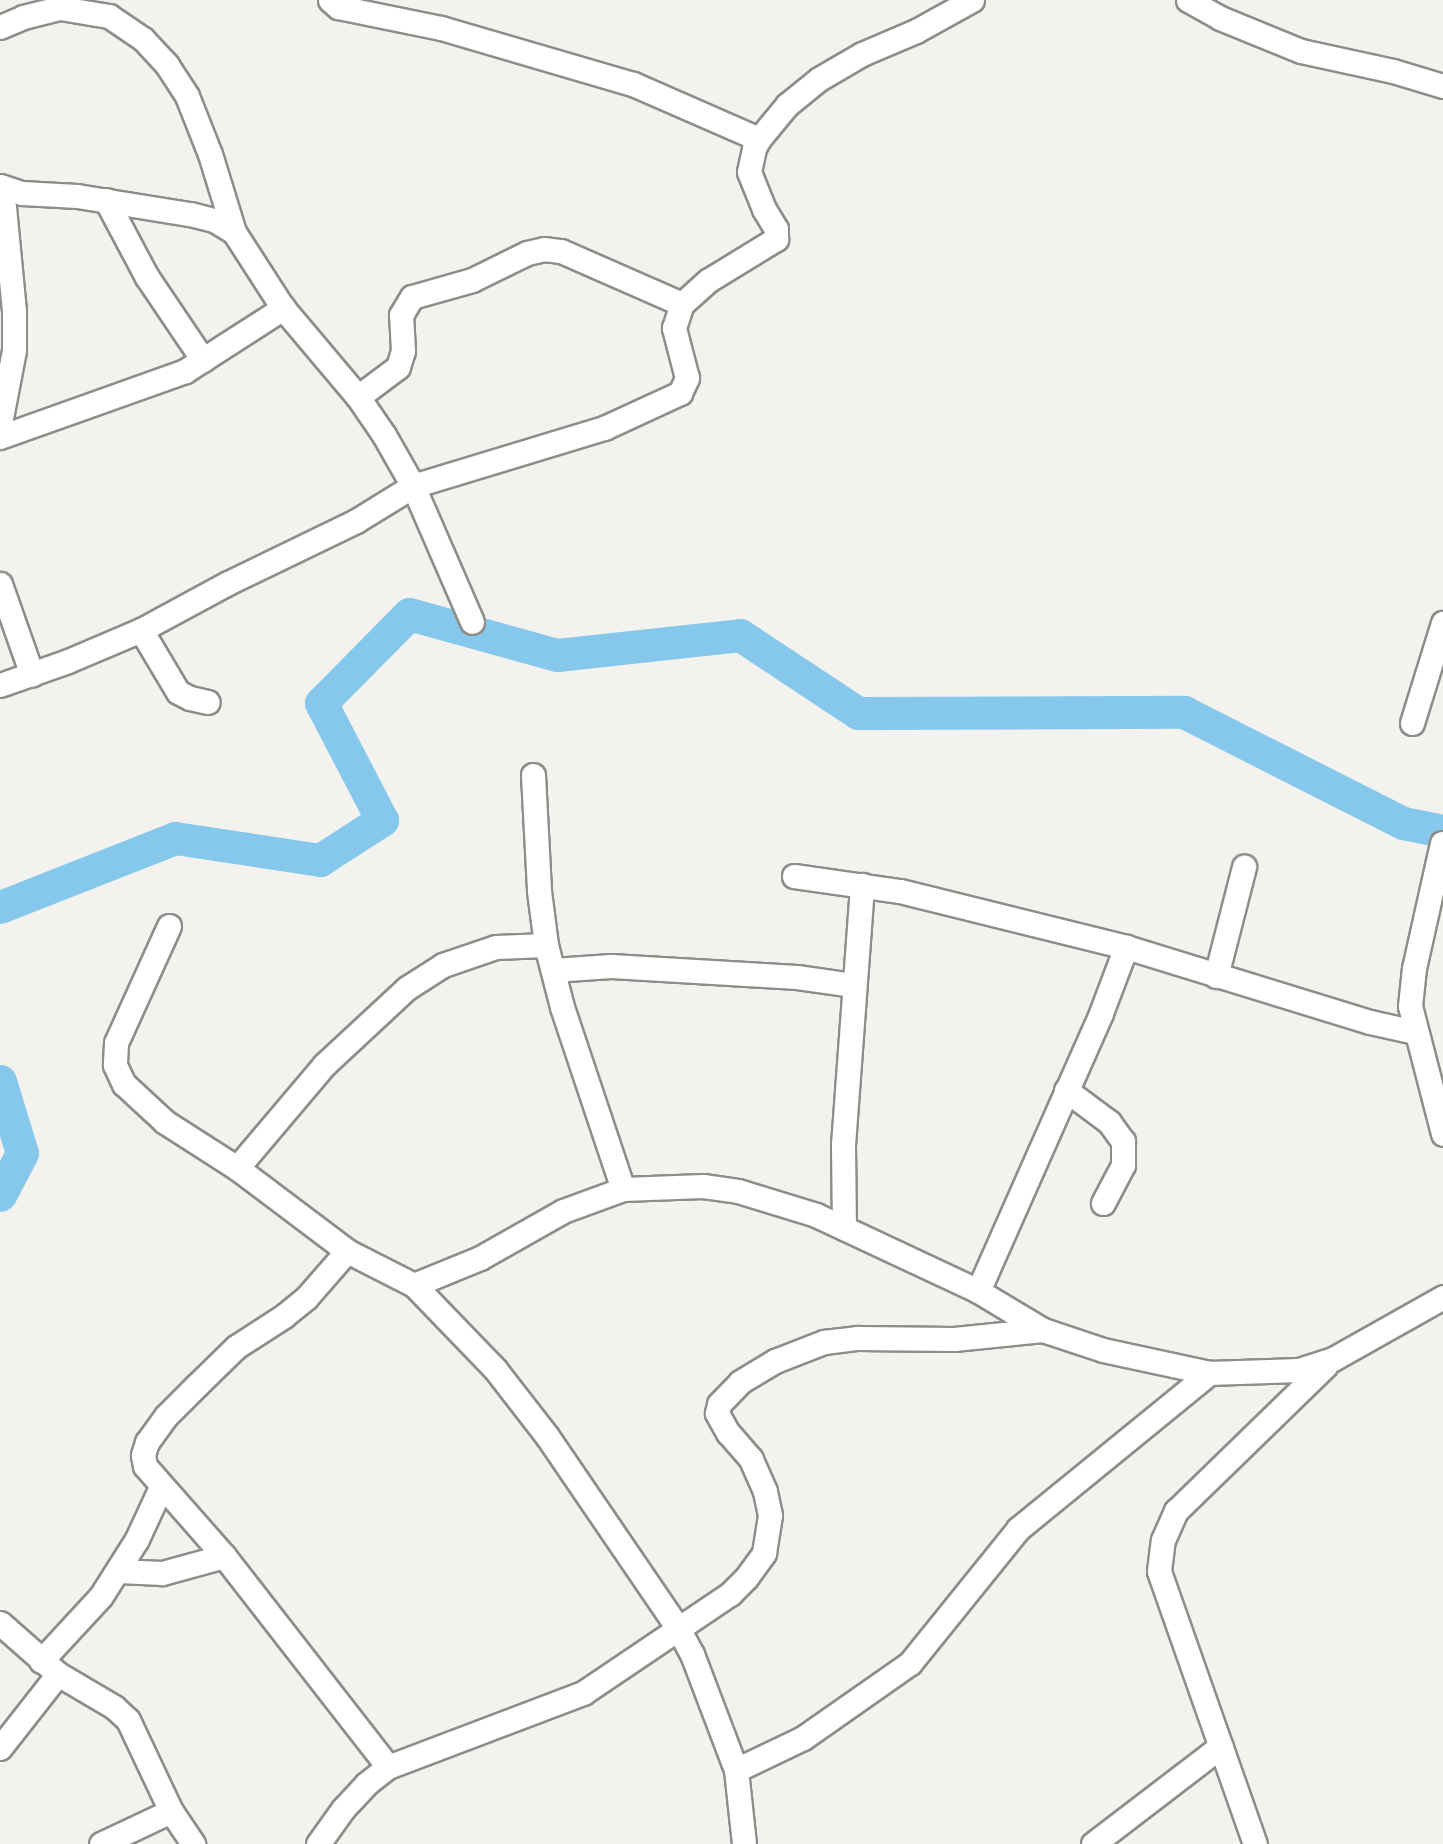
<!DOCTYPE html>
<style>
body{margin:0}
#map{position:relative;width:1443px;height:1844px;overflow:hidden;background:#f4f2ef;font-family:"PT Sans",sans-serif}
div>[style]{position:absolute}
.river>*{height:33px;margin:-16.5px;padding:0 16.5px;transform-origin:16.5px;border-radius:16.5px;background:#86c8eb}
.roads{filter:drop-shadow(2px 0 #8e8d8a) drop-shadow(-2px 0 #8e8d8a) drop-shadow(0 2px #8e8d8a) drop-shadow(0 -2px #8e8d8a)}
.minor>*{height:23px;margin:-11.5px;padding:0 11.5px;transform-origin:11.5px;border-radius:11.5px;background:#fff}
span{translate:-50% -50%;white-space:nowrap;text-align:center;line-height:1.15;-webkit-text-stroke:7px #f4f2ef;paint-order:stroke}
</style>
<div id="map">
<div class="river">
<i style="left:0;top:907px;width:188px;rotate:-21.5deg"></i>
<i style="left:175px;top:838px;width:147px;rotate:8.6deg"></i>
<i style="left:320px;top:860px;width:74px;rotate:-32.8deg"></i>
<i style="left:382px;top:820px;width:132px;rotate:-117.5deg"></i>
<i style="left:321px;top:703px;width:125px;rotate:-45.3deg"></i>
<i style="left:409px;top:614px;width:154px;rotate:15.5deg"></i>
<i style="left:557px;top:655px;width:184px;rotate:-6.2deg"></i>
<i style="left:740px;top:635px;width:141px;rotate:33.5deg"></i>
<i style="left:858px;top:713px;width:326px;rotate:-0.2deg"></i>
<i style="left:1184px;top:712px;width:246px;rotate:26.9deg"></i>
<i style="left:1403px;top:823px;width:41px;rotate:11.3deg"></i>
<i style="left:0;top:1081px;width:75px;rotate:73deg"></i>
<i style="left:22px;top:1153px;width:47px;rotate:117.6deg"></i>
</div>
<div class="roads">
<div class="minor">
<i style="left:330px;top:0;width:11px;rotate:41deg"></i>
<i style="left:338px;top:7px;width:105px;rotate:11.5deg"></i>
<i style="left:441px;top:28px;width:200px;rotate:16.3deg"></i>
<i style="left:633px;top:84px;width:137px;rotate:23.6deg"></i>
<i style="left:1188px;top:0;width:37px;rotate:29deg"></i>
<i style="left:1220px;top:18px;width:87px;rotate:22.2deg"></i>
<i style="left:1301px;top:51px;width:94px;rotate:12.3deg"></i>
<i style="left:1393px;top:71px;width:52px;rotate:16.7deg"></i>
<i style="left:0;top:27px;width:25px;rotate:-23deg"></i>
<i style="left:23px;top:17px;width:38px;rotate:-14deg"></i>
<i style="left:60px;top:8px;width:50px;rotate:9.3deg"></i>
<i style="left:109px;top:16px;width:41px;rotate:34.1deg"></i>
<i style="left:143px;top:39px;width:35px;rotate:47deg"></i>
<i style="left:167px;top:65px;width:37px;rotate:57deg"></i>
<i style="left:187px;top:96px;width:62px;rotate:68.4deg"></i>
<i style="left:210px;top:154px;width:82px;rotate:72.9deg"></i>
<i style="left:0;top:186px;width:23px;rotate:18deg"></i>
<i style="left:22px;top:193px;width:55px;rotate:3.1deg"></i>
<i style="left:77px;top:196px;width:114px;rotate:9.1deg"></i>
<i style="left:190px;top:214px;width:25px;rotate:14deg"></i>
<i style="left:214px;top:220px;width:23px;rotate:31deg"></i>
<i style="left:234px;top:232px;width:90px;rotate:57.2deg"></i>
<i style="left:283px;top:308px;width:116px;rotate:49.9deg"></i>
<i style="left:358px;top:397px;width:46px;rotate:55.6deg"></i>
<i style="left:384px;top:435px;width:59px;rotate:60.4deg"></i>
<i style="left:413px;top:486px;width:148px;rotate:66.5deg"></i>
<i style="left:106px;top:200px;width:87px;rotate:62deg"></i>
<i style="left:147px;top:277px;width:100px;rotate:56deg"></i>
<i style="left:358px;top:397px;width:50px;rotate:-36.9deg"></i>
<i style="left:398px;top:367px;width:17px;rotate:-73deg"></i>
<i style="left:403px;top:351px;width:36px;rotate:-93deg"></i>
<i style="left:401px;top:315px;width:21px;rotate:-59deg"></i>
<i style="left:412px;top:297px;width:62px;rotate:-15.8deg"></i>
<i style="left:472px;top:280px;width:61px;rotate:-26.1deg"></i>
<i style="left:527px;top:253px;width:17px;rotate:-13deg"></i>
<i style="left:544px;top:249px;width:17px;rotate:7deg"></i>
<i style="left:561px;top:251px;width:132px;rotate:23.7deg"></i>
<i style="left:0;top:423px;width:74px;rotate:-79.1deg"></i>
<i style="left:14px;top:350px;width:39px;rotate:-90deg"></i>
<i style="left:14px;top:311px;width:125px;rotate:-95.5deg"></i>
<i style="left:0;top:437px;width:196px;rotate:-19.6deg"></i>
<i style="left:185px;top:371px;width:117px;rotate:-32.7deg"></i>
<i style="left:0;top:584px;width:96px;rotate:70.6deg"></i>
<i style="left:141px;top:630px;width:72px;rotate:59.2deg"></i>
<i style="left:178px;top:692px;width:13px;rotate:27deg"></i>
<i style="left:190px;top:698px;width:18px;rotate:13deg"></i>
<i style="left:0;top:685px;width:72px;rotate:-19.4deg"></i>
<i style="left:68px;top:661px;width:79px;rotate:-23deg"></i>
<i style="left:141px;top:630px;width:99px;rotate:-28.4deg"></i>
<i style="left:228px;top:583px;width:142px;rotate:-25.8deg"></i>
<i style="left:356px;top:521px;width:67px;rotate:-31.6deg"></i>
<i style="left:413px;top:486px;width:200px;rotate:-16.9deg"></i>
<i style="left:604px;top:428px;width:84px;rotate:-24.7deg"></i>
<i style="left:680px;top:393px;width:17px;rotate:-65deg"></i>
<i style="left:687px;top:378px;width:52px;rotate:-104.6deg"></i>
<i style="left:674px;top:328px;width:25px;rotate:-72deg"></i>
<i style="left:682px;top:304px;width:36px;rotate:-42deg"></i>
<i style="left:709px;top:280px;width:79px;rotate:-31.5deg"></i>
<i style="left:776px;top:239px;width:10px;rotate:-90deg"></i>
<i style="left:776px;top:229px;width:23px;rotate:-121deg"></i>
<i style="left:764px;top:209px;width:40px;rotate:-112deg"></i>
<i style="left:749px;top:172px;width:25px;rotate:-78deg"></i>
<i style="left:754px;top:148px;width:10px;rotate:-61deg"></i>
<i style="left:759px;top:139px;width:44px;rotate:-50.5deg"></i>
<i style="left:787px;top:105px;width:41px;rotate:-39.1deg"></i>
<i style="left:819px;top:79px;width:50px;rotate:-30.2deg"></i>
<i style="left:862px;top:54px;width:59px;rotate:-23.1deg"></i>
<i style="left:916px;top:31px;width:64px;rotate:-29deg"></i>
<i style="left:1412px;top:723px;width:105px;rotate:-72.8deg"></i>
<i style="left:533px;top:775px;width:116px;rotate:87deg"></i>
<i style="left:539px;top:891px;width:54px;rotate:82.6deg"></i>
<i style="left:546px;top:945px;width:64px;rotate:75.5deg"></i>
<i style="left:562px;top:1007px;width:192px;rotate:71.5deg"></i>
<i style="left:1442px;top:843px;width:128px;rotate:102.6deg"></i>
<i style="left:1414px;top:968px;width:38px;rotate:96deg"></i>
<i style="left:1410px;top:1006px;width:132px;rotate:75.5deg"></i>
<i style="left:794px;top:876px;width:107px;rotate:8.1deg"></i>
<i style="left:900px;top:891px;width:233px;rotate:13.9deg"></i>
<i style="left:1126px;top:947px;width:255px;rotate:17.1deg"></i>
<i style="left:1370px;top:1022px;width:46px;rotate:12.5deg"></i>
<i style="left:169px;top:926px;width:128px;rotate:114.4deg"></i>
<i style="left:116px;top:1043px;width:22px;rotate:93deg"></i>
<i style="left:115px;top:1065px;width:21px;rotate:65deg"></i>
<i style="left:124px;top:1084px;width:56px;rotate:42.8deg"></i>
<i style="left:165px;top:1122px;width:85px;rotate:32.6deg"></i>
<i style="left:237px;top:1168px;width:138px;rotate:37deg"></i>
<i style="left:347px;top:1251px;width:75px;rotate:26.9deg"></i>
<i style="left:414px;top:1285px;width:71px;rotate:-22.2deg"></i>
<i style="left:480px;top:1258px;width:95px;rotate:-29.5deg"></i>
<i style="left:563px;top:1211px;width:64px;rotate:-20.1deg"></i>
<i style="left:623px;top:1189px;width:80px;rotate:-2.1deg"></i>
<i style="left:703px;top:1186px;width:35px;rotate:8deg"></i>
<i style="left:738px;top:1191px;width:82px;rotate:17.1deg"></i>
<i style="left:816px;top:1215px;width:179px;rotate:25.1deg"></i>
<i style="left:978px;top:1291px;width:76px;rotate:31deg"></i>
<i style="left:1043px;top:1330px;width:63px;rotate:18.4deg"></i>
<i style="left:1103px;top:1350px;width:108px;rotate:12.2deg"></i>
<i style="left:1209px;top:1373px;width:90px;rotate:-1.9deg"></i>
<i style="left:1299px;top:1370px;width:36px;rotate:-18deg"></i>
<i style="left:1333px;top:1359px;width:126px;rotate:-29.4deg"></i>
<i style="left:553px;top:970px;width:58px;rotate:-3.9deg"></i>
<i style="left:611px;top:966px;width:186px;rotate:3.4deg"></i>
<i style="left:797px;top:977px;width:57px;rotate:8.1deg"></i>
<i style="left:1216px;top:976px;width:113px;rotate:-75.6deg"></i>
<i style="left:1066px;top:1090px;width:54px;rotate:36.7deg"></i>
<i style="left:1109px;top:1122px;width:24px;rotate:54deg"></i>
<i style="left:1123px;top:1141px;width:24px;rotate:90deg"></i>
<i style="left:1123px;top:1165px;width:43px;rotate:117.8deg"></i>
<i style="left:237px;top:1168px;width:135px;rotate:-49.8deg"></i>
<i style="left:324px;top:1065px;width:113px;rotate:-42.9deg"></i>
<i style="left:407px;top:988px;width:43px;rotate:-32.6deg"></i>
<i style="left:443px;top:965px;width:56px;rotate:-18.8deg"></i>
<i style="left:496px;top:947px;width:50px;rotate:-2.3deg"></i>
<i style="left:844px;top:1228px;width:83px;rotate:-90.7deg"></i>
<i style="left:843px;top:1145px;width:261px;rotate:-85.8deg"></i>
<i style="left:347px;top:1251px;width:62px;rotate:131.1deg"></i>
<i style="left:306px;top:1298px;width:28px;rotate:141deg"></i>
<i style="left:284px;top:1316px;width:57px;rotate:147.1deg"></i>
<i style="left:236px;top:1347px;width:54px;rotate:135.7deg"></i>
<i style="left:197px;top:1385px;width:44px;rotate:135deg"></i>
<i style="left:166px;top:1416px;width:32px;rotate:126deg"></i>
<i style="left:147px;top:1442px;width:14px;rotate:107deg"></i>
<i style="left:143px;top:1455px;width:11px;rotate:80deg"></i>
<i style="left:145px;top:1466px;width:120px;rotate:48.7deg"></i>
<i style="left:224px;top:1556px;width:267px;rotate:52.1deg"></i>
<i style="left:414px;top:1285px;width:117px;rotate:46deg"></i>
<i style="left:495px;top:1369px;width:85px;rotate:52.2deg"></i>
<i style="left:547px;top:1436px;width:232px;rotate:55.7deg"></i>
<i style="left:678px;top:1628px;width:30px;rotate:62deg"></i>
<i style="left:692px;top:1654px;width:124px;rotate:69.2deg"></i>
<i style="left:736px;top:1770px;width:74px;rotate:83.8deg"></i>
<i style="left:978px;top:1291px;width:304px;rotate:-66.1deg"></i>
<i style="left:1101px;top:1013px;width:71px;rotate:-69.3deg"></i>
<i style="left:118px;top:1571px;width:44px;rotate:2.6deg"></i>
<i style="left:162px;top:1573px;width:64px;rotate:-15.3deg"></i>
<i style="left:0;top:1623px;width:77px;rotate:41.3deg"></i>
<i style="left:58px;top:1674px;width:65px;rotate:30.5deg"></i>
<i style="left:114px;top:1707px;width:19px;rotate:43deg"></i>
<i style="left:128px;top:1720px;width:101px;rotate:64.7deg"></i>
<i style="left:171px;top:1811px;width:40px;rotate:56deg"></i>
<i style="left:41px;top:1661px;width:88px;rotate:-47.3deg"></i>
<i style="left:101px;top:1596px;width:67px;rotate:-57.7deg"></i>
<i style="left:137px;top:1539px;width:57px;rotate:-65.2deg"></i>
<i style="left:0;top:1748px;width:94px;rotate:-51.9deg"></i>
<i style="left:736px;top:1770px;width:74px;rotate:-25.5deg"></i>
<i style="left:803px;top:1738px;width:131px;rotate:-35deg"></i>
<i style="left:910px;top:1663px;width:172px;rotate:-51.1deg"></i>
<i style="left:1018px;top:1529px;width:247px;rotate:-39.2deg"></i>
<i style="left:101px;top:1844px;width:77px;rotate:-25.2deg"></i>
<i style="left:318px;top:1844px;width:43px;rotate:-54.5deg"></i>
<i style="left:343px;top:1809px;width:34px;rotate:-47deg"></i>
<i style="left:366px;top:1784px;width:28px;rotate:-38deg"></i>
<i style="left:388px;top:1767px;width:209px;rotate:-20.8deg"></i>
<i style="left:583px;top:1693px;width:177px;rotate:-34deg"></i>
<i style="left:730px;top:1594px;width:23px;rotate:-45deg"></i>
<i style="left:746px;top:1578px;width:31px;rotate:-54deg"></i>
<i style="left:764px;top:1553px;width:38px;rotate:-81deg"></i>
<i style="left:770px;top:1515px;width:25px;rotate:-102deg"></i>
<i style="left:765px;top:1491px;width:35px;rotate:-114deg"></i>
<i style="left:751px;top:1459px;width:35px;rotate:-131deg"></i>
<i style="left:728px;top:1433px;width:23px;rotate:-119deg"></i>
<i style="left:717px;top:1413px;width:9px;rotate:-77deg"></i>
<i style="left:719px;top:1404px;width:30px;rotate:-46deg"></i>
<i style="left:740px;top:1382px;width:41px;rotate:-31deg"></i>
<i style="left:775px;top:1361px;width:53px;rotate:-21.2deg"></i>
<i style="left:824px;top:1342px;width:34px;rotate:-7deg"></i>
<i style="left:858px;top:1338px;width:96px;rotate:0.6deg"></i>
<i style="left:954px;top:1339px;width:89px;rotate:-5.8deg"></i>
<i style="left:1093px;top:1844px;width:161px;rotate:-37.4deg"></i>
<i style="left:1255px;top:1844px;width:289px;rotate:-109.4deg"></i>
<i style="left:1159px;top:1571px;width:31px;rotate:-83deg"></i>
<i style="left:1163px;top:1540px;width:32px;rotate:-66deg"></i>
<i style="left:1176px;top:1511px;width:208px;rotate:-44.2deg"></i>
</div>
</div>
</div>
